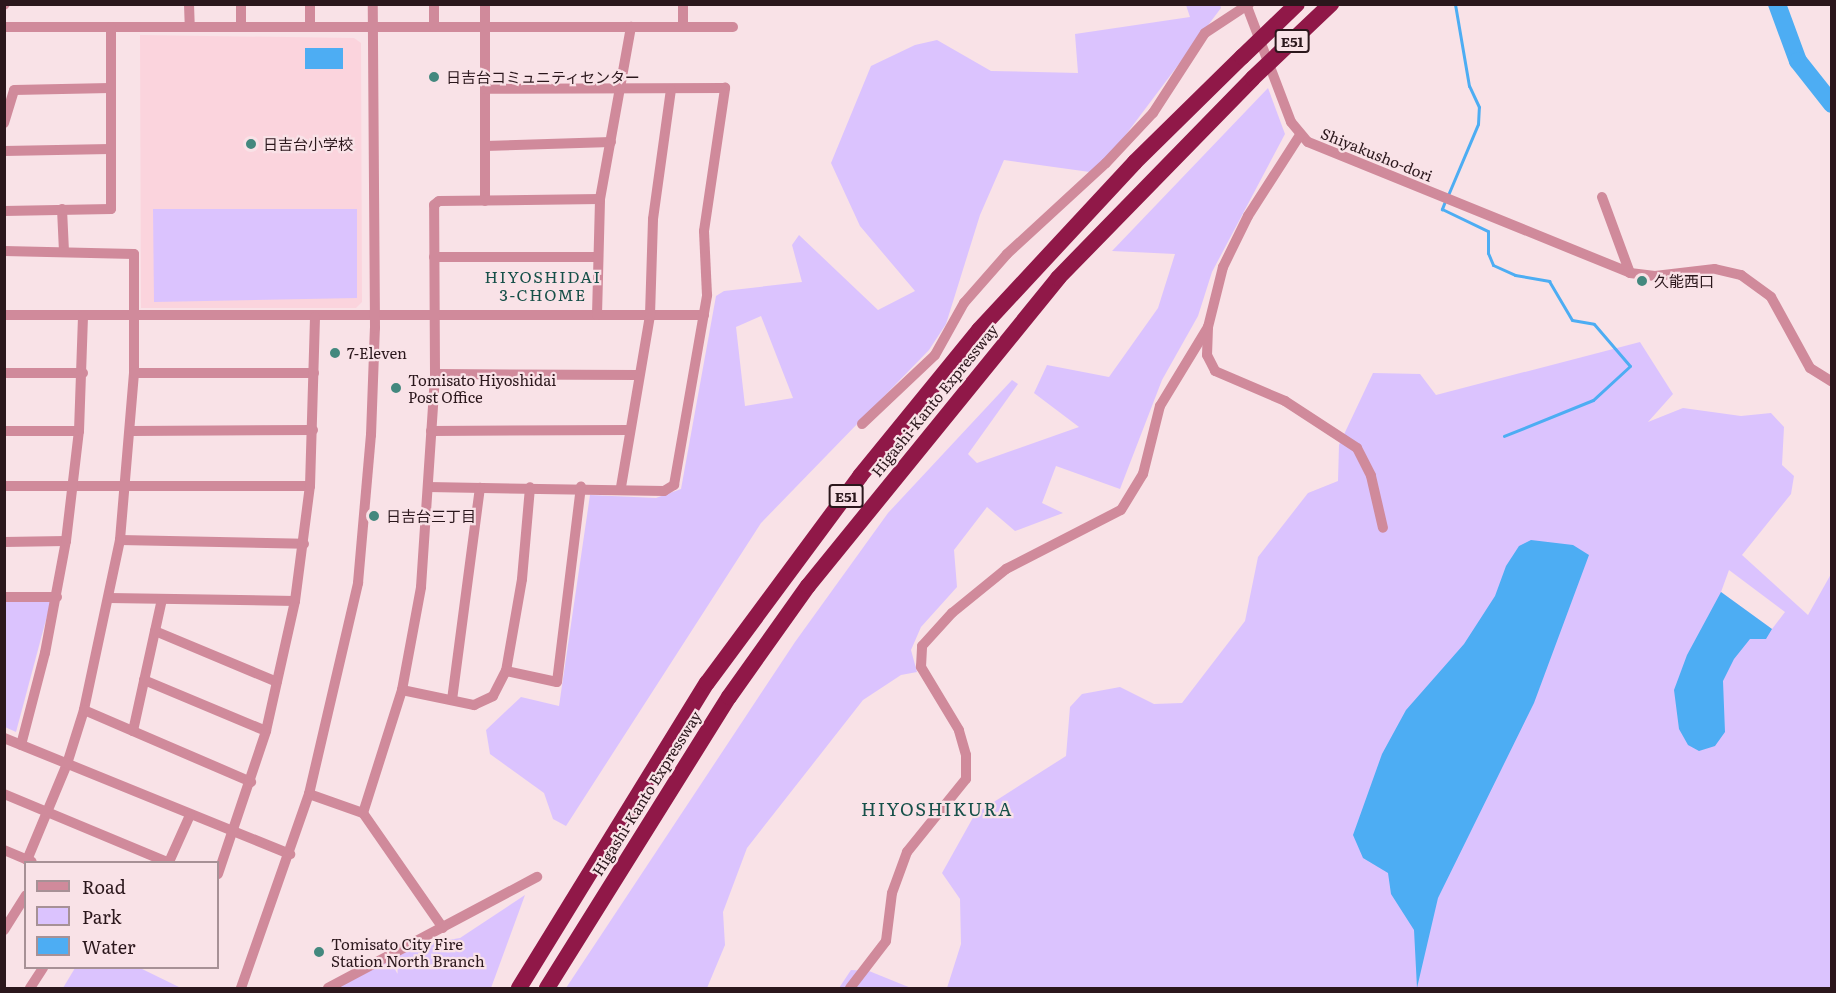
<!DOCTYPE html>
<meta charset="utf-8">
<style>
body{margin:0}
#map{position:relative;width:1836px;height:993px;overflow:hidden;background:#f9e2e7;font-family:Literata,"Noto Sans JP",serif}
div>[style]{position:absolute}
.built>*{inset:0;background:#fbd4dd}
.green>*{inset:0;background:#dbc3fe}
.water>*{inset:0;background:#4dadf3}
.stream>*{height:3px;margin:-1.5px;padding:0 1.5px;transform-origin:1.5px;border-radius:1.5px;background:#4dadf3}
.river>*{height:18px;margin:-9px;padding:0 9px;transform-origin:9px;border-radius:9px;background:#4dadf3}
.minor>*{height:10px;margin:-5px;padding:0 5px;transform-origin:5px;border-radius:5px;background:#d08a9b}
.highway>*{height:16px;margin:-8px;padding:0 8px;transform-origin:8px;border-radius:8px;background:#901848}
.highway-bridge>*{height:16px;margin:-8px;padding:0 8px;transform-origin:8px;border-radius:8px;background:#901848}
.dots>*{width:16px;height:16px;translate:-50% -50%;box-sizing:border-box;border:3px solid #f9e2e7;border-radius:50%}
span{translate:-50% -50%;white-space:nowrap;text-align:center;line-height:1.15;-webkit-text-stroke:4.5px #f9e2e7;paint-order:stroke}
.shield-label span{padding:2px 4px;background:#f9e2e7;border:2px solid;border-radius:4px;-webkit-text-stroke-width:0}
.shield-label{font-size:14px;color:#2b171c;font-weight:700}
.poi-label{font-size:15px;color:#2b171c}
.left{translate:0 -50%;text-align:left}
.street-label{font-size:15px;color:#2b171c}
.neighbourhood-label{font-size:16px;color:#165049;letter-spacing:1.5px}
.quarter-label{font-size:18px;color:#165049;letter-spacing:1.5px}
.frame{position:absolute;inset:0;border:6px solid #2b171c;pointer-events:none}
.legend{position:absolute;left:24px;top:861px;width:195px;height:108px;box-sizing:border-box;background:#f9e2e7;border:2px solid #a79196;margin:0;padding:8px 10px;list-style:none;font-size:18px;color:#2b171c}
.legend li{display:flex;align-items:center;gap:12px;height:30px}
.legend b{width:30px;border:2px solid #a79196}
</style>
<div id="map">
<div class="built">
<i style="clip-path:polygon(140px 35px,354px 38px,361px 43px,362px 302px,356px 308px,141px 308px)"></i>
</div>
<div class="green">
<i style="clip-path:polygon(evenodd,1186px 5px,1220px 5px,1221px 8px,1097px 173px,1004px 160px,980px 215px,946px 324px,929px 350px,761px 523px,566px 826px,553px 819px,544px 793px,490px 754px,486px 730px,521px 697px,559px 706px,590px 495px,656px 498px,681px 489px,716px 296px,724px 291px,802px 282px,792px 245px,799px 235px,878px 310px,915px 291px,860px 226px,831px 163px,871px 66px,915px 45px,937px 40px,991px 71px,1078px 73px,1075px 34px,1190px 17px,1186px 5px,761px 316px,793px 398px,745px 406px,736px 327px,761px 316px)"></i>
<i style="clip-path:polygon(1268px 88px,1285px 134px,1212px 272px,1198px 316px,1162px 380px,1120px 489px,1056px 466px,1042px 503px,1063px 513px,1015px 531px,987px 507px,954px 550px,957px 587px,921px 627px,911px 650px,917px 672px,901px 675px,863px 700px,747px 848px,723px 912px,725px 945px,707px 988px,566px 988px,795px 642px,888px 513px,1012px 380px,1018px 384px,968px 454px,977px 463px,1079px 427px,1034px 393px,1047px 365px,1109px 377px,1158px 308px,1175px 254px,1112px 251px)"></i>
<i style="clip-path:polygon(153px 209px,357px 209px,357px 298px,154px 302px)"></i>
<i style="clip-path:polygon(evenodd,1640px 342px,1673px 394px,1648px 422px,1683px 408px,1741px 416px,1771px 413px,1784px 427px,1782px 465px,1794px 476px,1791px 494px,1742px 555px,1808px 615px,1831px 574px,1831px 988px,947px 988px,961px 944px,960px 899px,942px 873px,975px 814px,1066px 756px,1070px 707px,1082px 694px,1120px 687px,1154px 704px,1182px 703px,1245px 621px,1258px 557px,1308px 493px,1338px 481px,1339px 445px,1373px 373px,1420px 374px,1436px 395px,1640px 342px,1729px 570px,1785px 612px,1772px 629px,1721px 592px,1729px 570px)"></i>
<i style="clip-path:polygon(5px 601px,51px 601px,16px 732px,5px 727px)"></i>
<i style="clip-path:polygon(525px 895px,491px 988px,337px 988px,414px 946px,460px 938px)"></i>
<i style="clip-path:polygon(75px 968px,140px 968px,181px 988px,63px 988px)"></i>
<i style="clip-path:polygon(851px 970px,869px 971px,911px 988px,839px 988px)"></i>
</div>
<div class="water">
<i style="clip-path:polygon(305px 48px,343px 48px,343px 69px,305px 69px)"></i>
<i style="clip-path:polygon(1531px 540px,1573px 545px,1589px 555px,1534px 703px,1438px 898px,1417px 988px,1414px 930px,1391px 894px,1388px 873px,1363px 858px,1353px 835px,1382px 754px,1406px 710px,1464px 644px,1495px 596px,1506px 566px,1519px 546px)"></i>
<i style="clip-path:polygon(1721px 592px,1772px 629px,1766px 639px,1750px 639px,1734px 659px,1723px 681px,1725px 732px,1715px 746px,1699px 751px,1688px 745px,1679px 729px,1674px 690px,1687px 655px)"></i>
</div>
<div class="stream">
<i style="left:1448px;top:195px;width:77px;rotate:-67.1deg"></i>
<i style="left:1478px;top:124px;width:17px;rotate:-87deg"></i>
<i style="left:1479px;top:107px;width:23px;rotate:-115deg"></i>
<i style="left:1469px;top:86px;width:83px;rotate:-99.7deg"></i>
<i style="left:1445px;top:201px;width:9px;rotate:111deg"></i>
<i style="left:1442px;top:209px;width:51px;rotate:25.6deg"></i>
<i style="left:1488px;top:231px;width:22px;rotate:90deg"></i>
<i style="left:1488px;top:253px;width:13px;rotate:67deg"></i>
<i style="left:1493px;top:265px;width:24px;rotate:24deg"></i>
<i style="left:1515px;top:275px;width:35px;rotate:10deg"></i>
<i style="left:1549px;top:281px;width:45px;rotate:59.5deg"></i>
<i style="left:1572px;top:320px;width:22px;rotate:10deg"></i>
<i style="left:1594px;top:324px;width:55px;rotate:49.4deg"></i>
<i style="left:1630px;top:366px;width:50px;rotate:137.4deg"></i>
<i style="left:1593px;top:400px;width:96px;rotate:158deg"></i>
</div>
<div class="river">
<i style="left:1777px;top:4px;width:61px;rotate:69.8deg"></i>
<i style="left:1798px;top:61px;width:55px;rotate:51.7deg"></i>
</div>
<div class="minor">
<i style="left:189px;top:4px;width:23px;rotate:88deg"></i>
<i style="left:241px;top:4px;width:23px;rotate:90deg"></i>
<i style="left:310px;top:4px;width:23px;rotate:90deg"></i>
<i style="left:683px;top:4px;width:23px;rotate:90deg"></i>
<i style="left:1246px;top:4px;width:126px;rotate:69.1deg"></i>
<i style="left:1291px;top:122px;width:26px;rotate:50deg"></i>
<i style="left:1308px;top:142px;width:348px;rotate:22.1deg"></i>
<i style="left:1630px;top:273px;width:25px;rotate:7deg"></i>
<i style="left:1655px;top:276px;width:60px;rotate:-6.7deg"></i>
<i style="left:1715px;top:269px;width:27px;rotate:13deg"></i>
<i style="left:1741px;top:275px;width:37px;rotate:36deg"></i>
<i style="left:1771px;top:297px;width:81px;rotate:61.2deg"></i>
<i style="left:1810px;top:368px;width:26px;rotate:32deg"></i>
<i style="left:4px;top:5px;width:1px;rotate:-45deg"></i>
<i style="left:4px;top:27px;width:729px"></i>
<i style="left:434px;top:27px;width:23px;rotate:-90deg"></i>
<i style="left:4px;top:123px;width:34px;rotate:-73deg"></i>
<i style="left:14px;top:90px;width:96px;rotate:-1.2deg"></i>
<i style="left:1300px;top:135px;width:96px;rotate:122.7deg"></i>
<i style="left:1248px;top:216px;width:57px;rotate:116.1deg"></i>
<i style="left:1223px;top:267px;width:62px;rotate:104deg"></i>
<i style="left:1208px;top:327px;width:28px;rotate:92deg"></i>
<i style="left:1207px;top:355px;width:18px;rotate:63deg"></i>
<i style="left:1215px;top:371px;width:76px;rotate:23.2deg"></i>
<i style="left:1285px;top:401px;width:86px;rotate:33.1deg"></i>
<i style="left:1357px;top:448px;width:31px;rotate:63deg"></i>
<i style="left:1371px;top:476px;width:53px;rotate:77deg"></i>
<i style="left:485px;top:146px;width:126px;rotate:-1.8deg"></i>
<i style="left:4px;top:151px;width:106px;rotate:-1.1deg"></i>
<i style="left:1602px;top:197px;width:81px;rotate:69.8deg"></i>
<i style="left:485px;top:201px;width:197px;rotate:-90deg"></i>
<i style="left:62px;top:209px;width:43px;rotate:87.3deg"></i>
<i style="left:4px;top:211px;width:107px;rotate:-1.1deg"></i>
<i style="left:111px;top:209px;width:182px;rotate:-90deg"></i>
<i style="left:4px;top:251px;width:130px;rotate:1.3deg"></i>
<i style="left:134px;top:254px;width:119px;rotate:90deg"></i>
<i style="left:134px;top:373px;width:168px;rotate:94.8deg"></i>
<i style="left:120px;top:540px;width:174px;rotate:102deg"></i>
<i style="left:84px;top:710px;width:57px;rotate:107.5deg"></i>
<i style="left:67px;top:764px;width:104px;rotate:112.6deg"></i>
<i style="left:434px;top:257px;width:162px"></i>
<i style="left:4px;top:315px;width:700px"></i>
<i style="left:597px;top:315px;width:116px;rotate:-88.5deg"></i>
<i style="left:600px;top:199px;width:175px;rotate:-79.8deg"></i>
<i style="left:4px;top:373px;width:79px"></i>
<i style="left:134px;top:373px;width:180px"></i>
<i style="left:435px;top:374px;width:204px;rotate:0.3deg"></i>
<i style="left:862px;top:424px;width:100px;rotate:-43.4deg"></i>
<i style="left:935px;top:355px;width:60px;rotate:-60.9deg"></i>
<i style="left:964px;top:303px;width:65px;rotate:-48.7deg"></i>
<i style="left:1007px;top:254px;width:134px;rotate:-42.6deg"></i>
<i style="left:1106px;top:163px;width:69px;rotate:-46.8deg"></i>
<i style="left:1153px;top:113px;width:95px;rotate:-57deg"></i>
<i style="left:1205px;top:33px;width:53px;rotate:-33.4deg"></i>
<i style="left:4px;top:431px;width:75px"></i>
<i style="left:131px;top:431px;width:182px;rotate:-0.3deg"></i>
<i style="left:431px;top:431px;width:199px;rotate:-0.3deg"></i>
<i style="left:4px;top:486px;width:306px"></i>
<i style="left:428px;top:487px;width:236px;rotate:1deg"></i>
<i style="left:664px;top:491px;width:12px;rotate:-31deg"></i>
<i style="left:674px;top:485px;width:193px;rotate:-80.1deg"></i>
<i style="left:707px;top:295px;width:64px;rotate:-92.7deg"></i>
<i style="left:704px;top:231px;width:145px;rotate:-81.6deg"></i>
<i style="left:725px;top:88px;width:240px;rotate:179.8deg"></i>
<i style="left:621px;top:487px;width:174px;rotate:-80.4deg"></i>
<i style="left:650px;top:315px;width:96px;rotate:-88.2deg"></i>
<i style="left:653px;top:219px;width:131px;rotate:-82.1deg"></i>
<i style="left:120px;top:540px;width:184px;rotate:1.2deg"></i>
<i style="left:4px;top:542px;width:62px;rotate:-0.9deg"></i>
<i style="left:4px;top:597px;width:53px"></i>
<i style="left:109px;top:598px;width:186px;rotate:0.9deg"></i>
<i style="left:155px;top:631px;width:132px;rotate:22.7deg"></i>
<i style="left:506px;top:671px;width:93px;rotate:-80.1deg"></i>
<i style="left:522px;top:579px;width:92px;rotate:-85deg"></i>
<i style="left:144px;top:680px;width:132px;rotate:22.7deg"></i>
<i style="left:402px;top:690px;width:74px;rotate:11.8deg"></i>
<i style="left:474px;top:705px;width:21px;rotate:-25deg"></i>
<i style="left:493px;top:696px;width:28px;rotate:-63deg"></i>
<i style="left:506px;top:671px;width:52px;rotate:12.2deg"></i>
<i style="left:557px;top:682px;width:197px;rotate:-83deg"></i>
<i style="left:452px;top:700px;width:214px;rotate:-82.5deg"></i>
<i style="left:84px;top:710px;width:182px;rotate:23.3deg"></i>
<i style="left:133px;top:731px;width:135px;rotate:-77.6deg"></i>
<i style="left:4px;top:738px;width:309px;rotate:22.1deg"></i>
<i style="left:21px;top:745px;width:95px;rotate:-75.4deg"></i>
<i style="left:45px;top:653px;width:114px;rotate:-79.4deg"></i>
<i style="left:66px;top:541px;width:111px;rotate:-83.3deg"></i>
<i style="left:79px;top:431px;width:115px;rotate:-88deg"></i>
<i style="left:4px;top:794px;width:177px;rotate:22.6deg"></i>
<i style="left:309px;top:794px;width:57px;rotate:19.4deg"></i>
<i style="left:363px;top:813px;width:140px;rotate:55.2deg"></i>
<i style="left:363px;top:813px;width:129px;rotate:-72.4deg"></i>
<i style="left:402px;top:690px;width:105px;rotate:-79.5deg"></i>
<i style="left:421px;top:587px;width:213px;rotate:-86.2deg"></i>
<i style="left:435px;top:374px;width:169px;rotate:-90.3deg"></i>
<i style="left:434px;top:205px;width:6px;rotate:-39deg"></i>
<i style="left:439px;top:201px;width:161px;rotate:-0.7deg"></i>
<i style="left:4px;top:850px;width:30px;rotate:23deg"></i>
<i style="left:169px;top:862px;width:51px;rotate:-65.9deg"></i>
<i style="left:218px;top:874px;width:151px;rotate:-71.4deg"></i>
<i style="left:266px;top:731px;width:133px;rotate:-77.4deg"></i>
<i style="left:295px;top:601px;width:116px;rotate:-82.6deg"></i>
<i style="left:310px;top:486px;width:169px;rotate:-88.3deg"></i>
<i style="left:4px;top:930px;width:41px;rotate:-57.8deg"></i>
<i style="left:30px;top:988px;width:24px;rotate:-57deg"></i>
<i style="left:241px;top:988px;width:206px;rotate:-70.7deg"></i>
<i style="left:309px;top:794px;width:217px;rotate:-76.9deg"></i>
<i style="left:358px;top:583px;width:149px;rotate:-85deg"></i>
<i style="left:371px;top:435px;width:107px;rotate:-87.9deg"></i>
<i style="left:375px;top:328px;width:324px;rotate:-90.4deg"></i>
<i style="left:328px;top:988px;width:237px;rotate:-28deg"></i>
<i style="left:850px;top:988px;width:59px;rotate:-52.5deg"></i>
<i style="left:886px;top:941px;width:48px;rotate:-82.9deg"></i>
<i style="left:892px;top:893px;width:44px;rotate:-69.9deg"></i>
<i style="left:907px;top:852px;width:94px;rotate:-51.1deg"></i>
<i style="left:966px;top:779px;width:24px;rotate:-90deg"></i>
<i style="left:966px;top:755px;width:26px;rotate:-106deg"></i>
<i style="left:959px;top:730px;width:74px;rotate:-121.1deg"></i>
<i style="left:921px;top:667px;width:21px;rotate:-87deg"></i>
<i style="left:922px;top:646px;width:45px;rotate:-47.7deg"></i>
<i style="left:952px;top:613px;width:70px;rotate:-39.2deg"></i>
<i style="left:1006px;top:569px;width:129px;rotate:-27.2deg"></i>
<i style="left:1121px;top:510px;width:42px;rotate:-58.6deg"></i>
<i style="left:1143px;top:474px;width:70px;rotate:-76deg"></i>
<i style="left:1160px;top:406px;width:92px;rotate:-58.7deg"></i>
</div>
<div class="highway">
<i style="left:519px;top:988px;width:358px;rotate:-58.4deg"></i>
<i style="left:707px;top:683px;width:257px;rotate:-53.5deg"></i>
<i style="left:860px;top:476px;width:188px;rotate:-50.8deg"></i>
<i style="left:979px;top:330px;width:229px;rotate:-47.1deg"></i>
<i style="left:1135px;top:162px;width:150px;rotate:-44.5deg"></i>
<i style="left:547px;top:988px;width:343px;rotate:-58deg"></i>
<i style="left:729px;top:697px;width:136px;rotate:-54.6deg"></i>
<i style="left:808px;top:586px;width:397px;rotate:-50.9deg"></i>
<i style="left:1058px;top:278px;width:279px;rotate:-45.7deg"></i>
</div>
<div class="highway-bridge">
<i style="left:1242px;top:57px;width:76px;rotate:-43.9deg"></i>
<i style="left:1253px;top:78px;width:108px;rotate:-43.5deg"></i>
</div>
<div class="dots">
<i style="left:434px;top:77px;background:#43887e"></i>
<i style="left:251px;top:144px;background:#43887e"></i>
<i style="left:1642px;top:281px;background:#43887e"></i>
<i style="left:335px;top:353px;background:#43887e"></i>
<i style="left:396px;top:388px;background:#43887e"></i>
<i style="left:374px;top:516px;background:#43887e"></i>
<i style="left:319px;top:952px;background:#43887e"></i>
</div>
<div class="shield-label">
<span style="left:1292px;top:41px">E51</span>
<span style="left:846px;top:496px">E51</span>
</div>
<div class="poi-label">
<span class="left" style="left:446px;top:77px">日吉台コミュニティセンター</span>
<span class="left" style="left:263px;top:144px">日吉台小学校</span>
<span class="left" style="left:1654px;top:281px">久能西口</span>
<span class="left" style="left:347px;top:353px">7-Eleven</span>
<span class="left" style="left:408px;top:388px">Tomisato Hiyoshidai<br>Post Office</span>
<span class="left" style="left:386px;top:516px">日吉台三丁目</span>
<span class="left" style="left:331px;top:952px">Tomisato City Fire<br>Station North Branch</span>
</div>
<div class="street-label">
<span style="left:1377px;top:154px;rotate:22deg">Shiyakusho-dori</span>
<span style="left:934px;top:400px;rotate:-51deg">Higashi-Kanto Expressway</span>
<span style="left:646px;top:793px;rotate:-58deg">Higashi-Kanto Expressway</span>
</div>
<div class="neighbourhood-label">
<span style="left:543px;top:285px">HIYOSHIDAI<br>3-CHOME</span>
</div>
<div class="quarter-label">
<span style="left:937px;top:809px">HIYOSHIKURA</span>
</div>
<div class="frame"></div>
<ul class="legend">
<li><b style="height:8px;background:#d08a9b"></b>Road</li>
<li><b style="height:16px;background:#dbc3fe"></b>Park</li>
<li><b style="height:16px;background:#4dadf3"></b>Water</li>
</ul>
</div>
